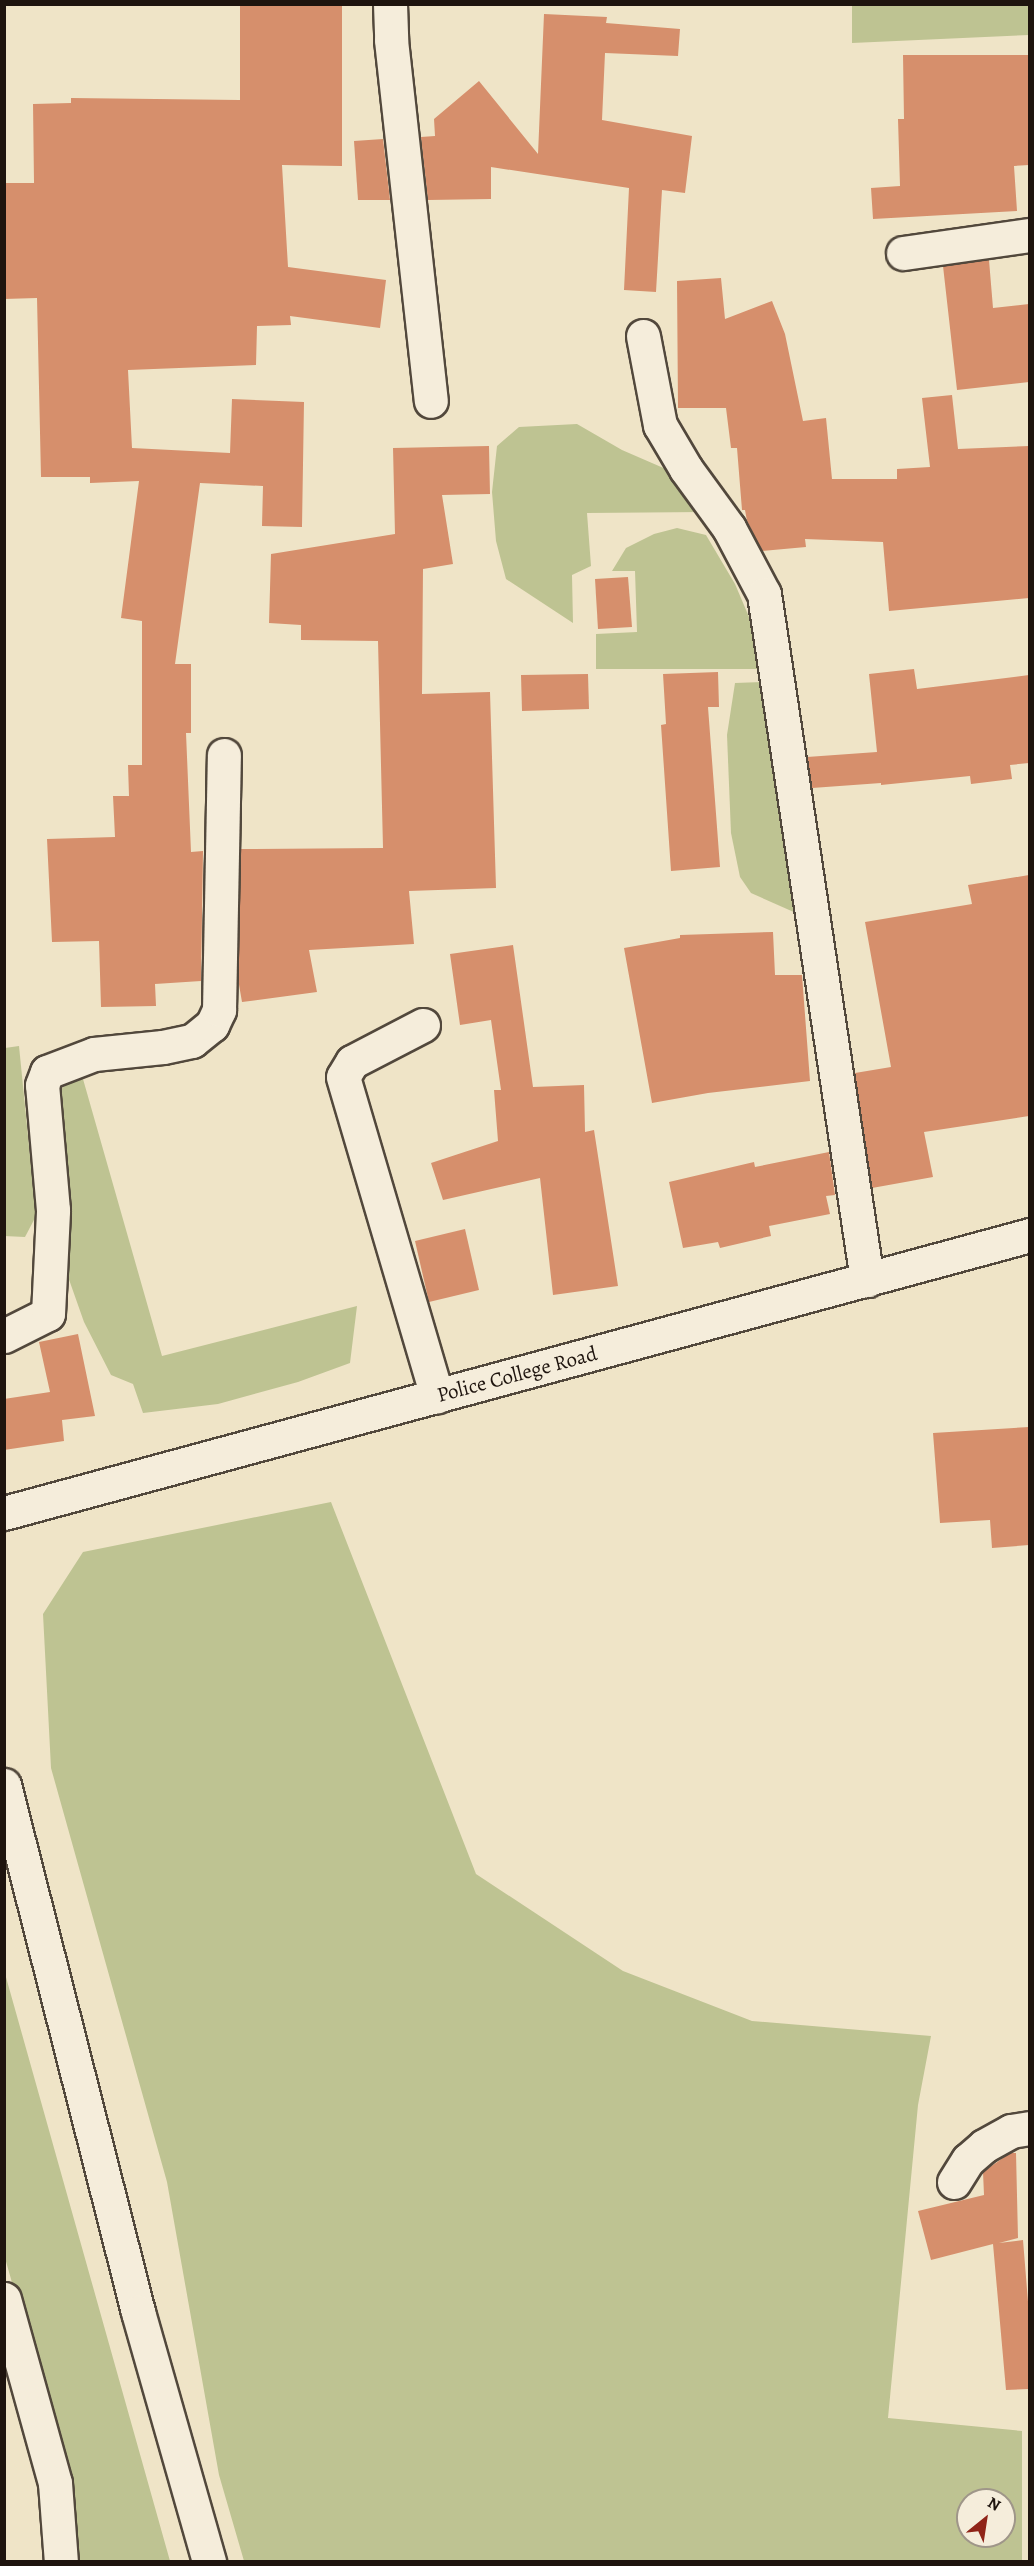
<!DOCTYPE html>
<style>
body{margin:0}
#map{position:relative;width:1034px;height:2566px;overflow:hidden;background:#efe4c7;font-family:Alegreya,serif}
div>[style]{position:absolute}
.green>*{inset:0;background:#bec392}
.building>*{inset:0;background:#d68f6c}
.roads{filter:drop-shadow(2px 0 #52483c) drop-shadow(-2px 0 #52483c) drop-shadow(0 2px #52483c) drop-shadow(0 -2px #52483c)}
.street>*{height:33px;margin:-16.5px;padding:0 16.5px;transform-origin:16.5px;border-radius:16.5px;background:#f5eddb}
.secondary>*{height:33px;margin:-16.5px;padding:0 16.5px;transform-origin:16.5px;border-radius:16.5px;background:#f5eddb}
span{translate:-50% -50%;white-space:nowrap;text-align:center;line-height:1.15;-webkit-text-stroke:5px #f5eddb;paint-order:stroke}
.street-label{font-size:21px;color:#1e140e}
.frame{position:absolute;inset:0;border:6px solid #1e140e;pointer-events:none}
.north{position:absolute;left:956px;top:2488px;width:60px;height:60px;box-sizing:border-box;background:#f5eddb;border:2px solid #9f9689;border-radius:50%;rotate:30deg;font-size:16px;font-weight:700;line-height:24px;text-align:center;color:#1e140e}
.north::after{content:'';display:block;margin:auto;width:21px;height:27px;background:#8f2418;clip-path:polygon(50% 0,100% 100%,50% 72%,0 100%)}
</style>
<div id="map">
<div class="green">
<i style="clip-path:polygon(852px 5px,1029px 5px,1029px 35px,852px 43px)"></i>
<i style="clip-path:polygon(577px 424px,622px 450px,675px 473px,704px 512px,587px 513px,591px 566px,572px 575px,573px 623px,506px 579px,496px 541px,492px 492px,497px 446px,519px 427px)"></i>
<i style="clip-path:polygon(677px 528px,706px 535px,735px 584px,755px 631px,762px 669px,596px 669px,596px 634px,637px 632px,635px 571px,612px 571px,626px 548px,654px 534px)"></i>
<i style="clip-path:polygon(762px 682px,796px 913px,751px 893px,740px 877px,731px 833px,727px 735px,735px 683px)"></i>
<i style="clip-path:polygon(19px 1046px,36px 1216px,25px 1237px,4px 1236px,5px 1048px)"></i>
<i style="clip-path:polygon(81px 1072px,162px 1356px,357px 1306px,350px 1363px,298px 1382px,218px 1404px,143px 1413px,133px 1384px,111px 1375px,84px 1322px,60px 1254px,53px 1096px)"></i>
<i style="clip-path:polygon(evenodd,331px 1502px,476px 1874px,623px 1971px,752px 2021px,931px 2036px,918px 2105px,888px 2418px,1022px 2431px,1022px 2561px,244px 2561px,219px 2475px,167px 2182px,51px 1768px,43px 1614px,83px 1552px,331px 1502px,968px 2500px,1004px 2500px,1004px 2536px,968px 2536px,968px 2500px)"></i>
<i style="clip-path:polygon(4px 1970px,170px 2561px,79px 2561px,55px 2433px,5px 2258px)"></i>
</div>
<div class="building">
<i style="clip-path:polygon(240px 4px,342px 4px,342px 166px,282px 165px,288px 267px,386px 280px,380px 328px,290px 316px,291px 325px,257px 326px,256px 365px,128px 370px,132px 448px,230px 453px,232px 399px,304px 402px,302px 527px,262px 526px,263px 486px,200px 483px,175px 664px,191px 664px,191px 733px,186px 733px,191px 852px,203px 851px,201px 981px,155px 984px,156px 1006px,101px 1007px,99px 941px,52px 942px,47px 839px,115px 837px,113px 796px,129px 796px,128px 765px,142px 765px,142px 621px,121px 618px,139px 481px,90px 483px,90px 477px,41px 477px,37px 298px,4px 299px,4px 183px,34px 183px,33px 104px,71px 103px,71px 98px,240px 100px)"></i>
<i style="clip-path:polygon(544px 14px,607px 17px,606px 23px,680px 29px,678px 56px,605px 53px,602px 120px,692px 136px,685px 193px,662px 190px,656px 292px,624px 290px,629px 188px,491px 167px,491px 199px,428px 200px,421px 137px,435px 136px,434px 119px,479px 81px,538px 154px)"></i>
<i style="clip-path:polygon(903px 55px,1029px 55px,1029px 165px,1014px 166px,1017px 211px,873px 219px,871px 188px,900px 186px,898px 119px,904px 119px)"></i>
<i style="clip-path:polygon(383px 139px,390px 200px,358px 200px,354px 141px)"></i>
<i style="clip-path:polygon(989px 260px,993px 308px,1029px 304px,1029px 382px,957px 390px,943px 266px)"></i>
<i style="clip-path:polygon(721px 278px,725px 319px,772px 301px,785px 334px,803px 421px,826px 418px,832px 479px,897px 479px,897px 469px,930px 467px,922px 398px,952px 395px,958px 449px,1029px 446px,1029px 598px,889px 611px,883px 542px,805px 539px,806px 547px,762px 551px,747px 521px,745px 510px,742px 510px,737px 448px,731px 448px,726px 408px,678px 408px,677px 281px)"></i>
<i style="clip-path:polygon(489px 446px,490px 494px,442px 495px,453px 564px,423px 569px,422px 694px,490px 692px,496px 888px,409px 891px,414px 944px,309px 950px,317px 992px,242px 1002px,238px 979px,241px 849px,383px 848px,378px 641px,301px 640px,301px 625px,269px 623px,271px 554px,395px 534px,393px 448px)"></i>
<i style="clip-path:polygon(628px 577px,632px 627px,598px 629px,595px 579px)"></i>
<i style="clip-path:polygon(914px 669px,917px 689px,1029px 675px,1029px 763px,1010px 765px,1012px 779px,971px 784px,970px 776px,881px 785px,881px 783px,812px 788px,807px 757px,877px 752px,869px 674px)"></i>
<i style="clip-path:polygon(718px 672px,719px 707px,708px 707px,720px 867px,671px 871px,661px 725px,666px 724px,663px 674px)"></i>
<i style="clip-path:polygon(588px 674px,589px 709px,522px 711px,521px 675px)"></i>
<i style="clip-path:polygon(1029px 875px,1029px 1116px,924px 1132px,933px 1177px,872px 1188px,855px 1073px,891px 1067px,865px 922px,972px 904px,968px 885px)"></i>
<i style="clip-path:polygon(773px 932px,775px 975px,802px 975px,810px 1081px,708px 1093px,652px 1103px,624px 948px,680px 938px,680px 935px)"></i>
<i style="clip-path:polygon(513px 945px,533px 1087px,584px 1085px,585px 1132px,594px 1130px,618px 1286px,553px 1295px,540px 1178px,443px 1200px,431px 1163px,498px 1141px,494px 1090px,501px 1090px,491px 1020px,460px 1025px,450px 954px)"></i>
<i style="clip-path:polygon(829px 1152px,835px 1195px,826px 1196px,830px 1214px,769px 1226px,771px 1236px,720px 1248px,718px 1242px,683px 1248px,669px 1182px,754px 1162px,755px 1167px)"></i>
<i style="clip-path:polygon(465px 1229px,479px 1290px,429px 1302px,415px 1241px)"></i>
<i style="clip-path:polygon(78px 1334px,95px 1416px,62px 1420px,64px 1441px,4px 1450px,4px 1399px,50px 1392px,39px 1342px)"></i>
<i style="clip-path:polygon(1029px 1427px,1029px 1545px,992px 1548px,990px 1520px,940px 1523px,933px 1433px)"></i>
<i style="clip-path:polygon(1010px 2153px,1016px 2153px,1018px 2238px,999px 2243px,1023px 2240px,1029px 2314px,1029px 2389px,1006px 2390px,993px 2244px,931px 2260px,918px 2211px,984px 2195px,983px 2172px)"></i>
</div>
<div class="roads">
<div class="street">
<i style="left:390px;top:4px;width:36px;rotate:88deg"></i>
<i style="left:391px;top:40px;width:363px;rotate:83.7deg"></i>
<i style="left:903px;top:253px;width:128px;rotate:-8.1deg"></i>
<i style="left:643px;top:336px;width:91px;rotate:79.2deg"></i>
<i style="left:660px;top:425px;width:51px;rotate:59.4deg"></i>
<i style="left:686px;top:469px;width:73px;rotate:53.9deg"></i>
<i style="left:729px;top:528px;width:75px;rotate:62.1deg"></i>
<i style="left:764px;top:594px;width:694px;rotate:81.46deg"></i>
<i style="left:423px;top:1025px;width:80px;rotate:152.5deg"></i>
<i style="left:352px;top:1062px;width:17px;rotate:121deg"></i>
<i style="left:343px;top:1077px;width:333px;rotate:73.6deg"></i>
<i style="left:4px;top:1336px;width:49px;rotate:-26.6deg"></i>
<i style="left:48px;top:1314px;width:104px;rotate:-87.2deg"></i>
<i style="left:53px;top:1210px;width:125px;rotate:-95deg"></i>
<i style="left:42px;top:1085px;width:14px;rotate:-69deg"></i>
<i style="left:47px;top:1072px;width:50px;rotate:-21deg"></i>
<i style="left:94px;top:1054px;width:69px;rotate:-5.8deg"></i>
<i style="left:163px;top:1047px;width:30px;rotate:-12deg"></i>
<i style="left:192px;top:1041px;width:26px;rotate:-39deg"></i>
<i style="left:212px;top:1025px;width:17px;rotate:-65deg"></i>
<i style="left:219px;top:1010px;width:255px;rotate:-88.9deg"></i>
<i style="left:954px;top:2182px;width:26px;rotate:-58deg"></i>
<i style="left:968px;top:2160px;width:21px;rotate:-41deg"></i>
<i style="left:984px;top:2146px;width:31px;rotate:-29deg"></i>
<i style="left:1011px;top:2131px;width:19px;rotate:-9deg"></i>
<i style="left:4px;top:2299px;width:191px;rotate:74.5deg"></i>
<i style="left:55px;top:2483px;width:79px;rotate:85.7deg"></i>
</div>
<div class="secondary">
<i style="left:4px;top:1513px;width:1063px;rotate:-15.16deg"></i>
<i style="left:4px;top:1785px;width:544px;rotate:75.73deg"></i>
<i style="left:138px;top:2312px;width:260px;rotate:74.1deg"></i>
</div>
</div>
<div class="street-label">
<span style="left:517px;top:1374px;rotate:-15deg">Police College Road</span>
</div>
<div class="frame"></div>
<div class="north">N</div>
</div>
